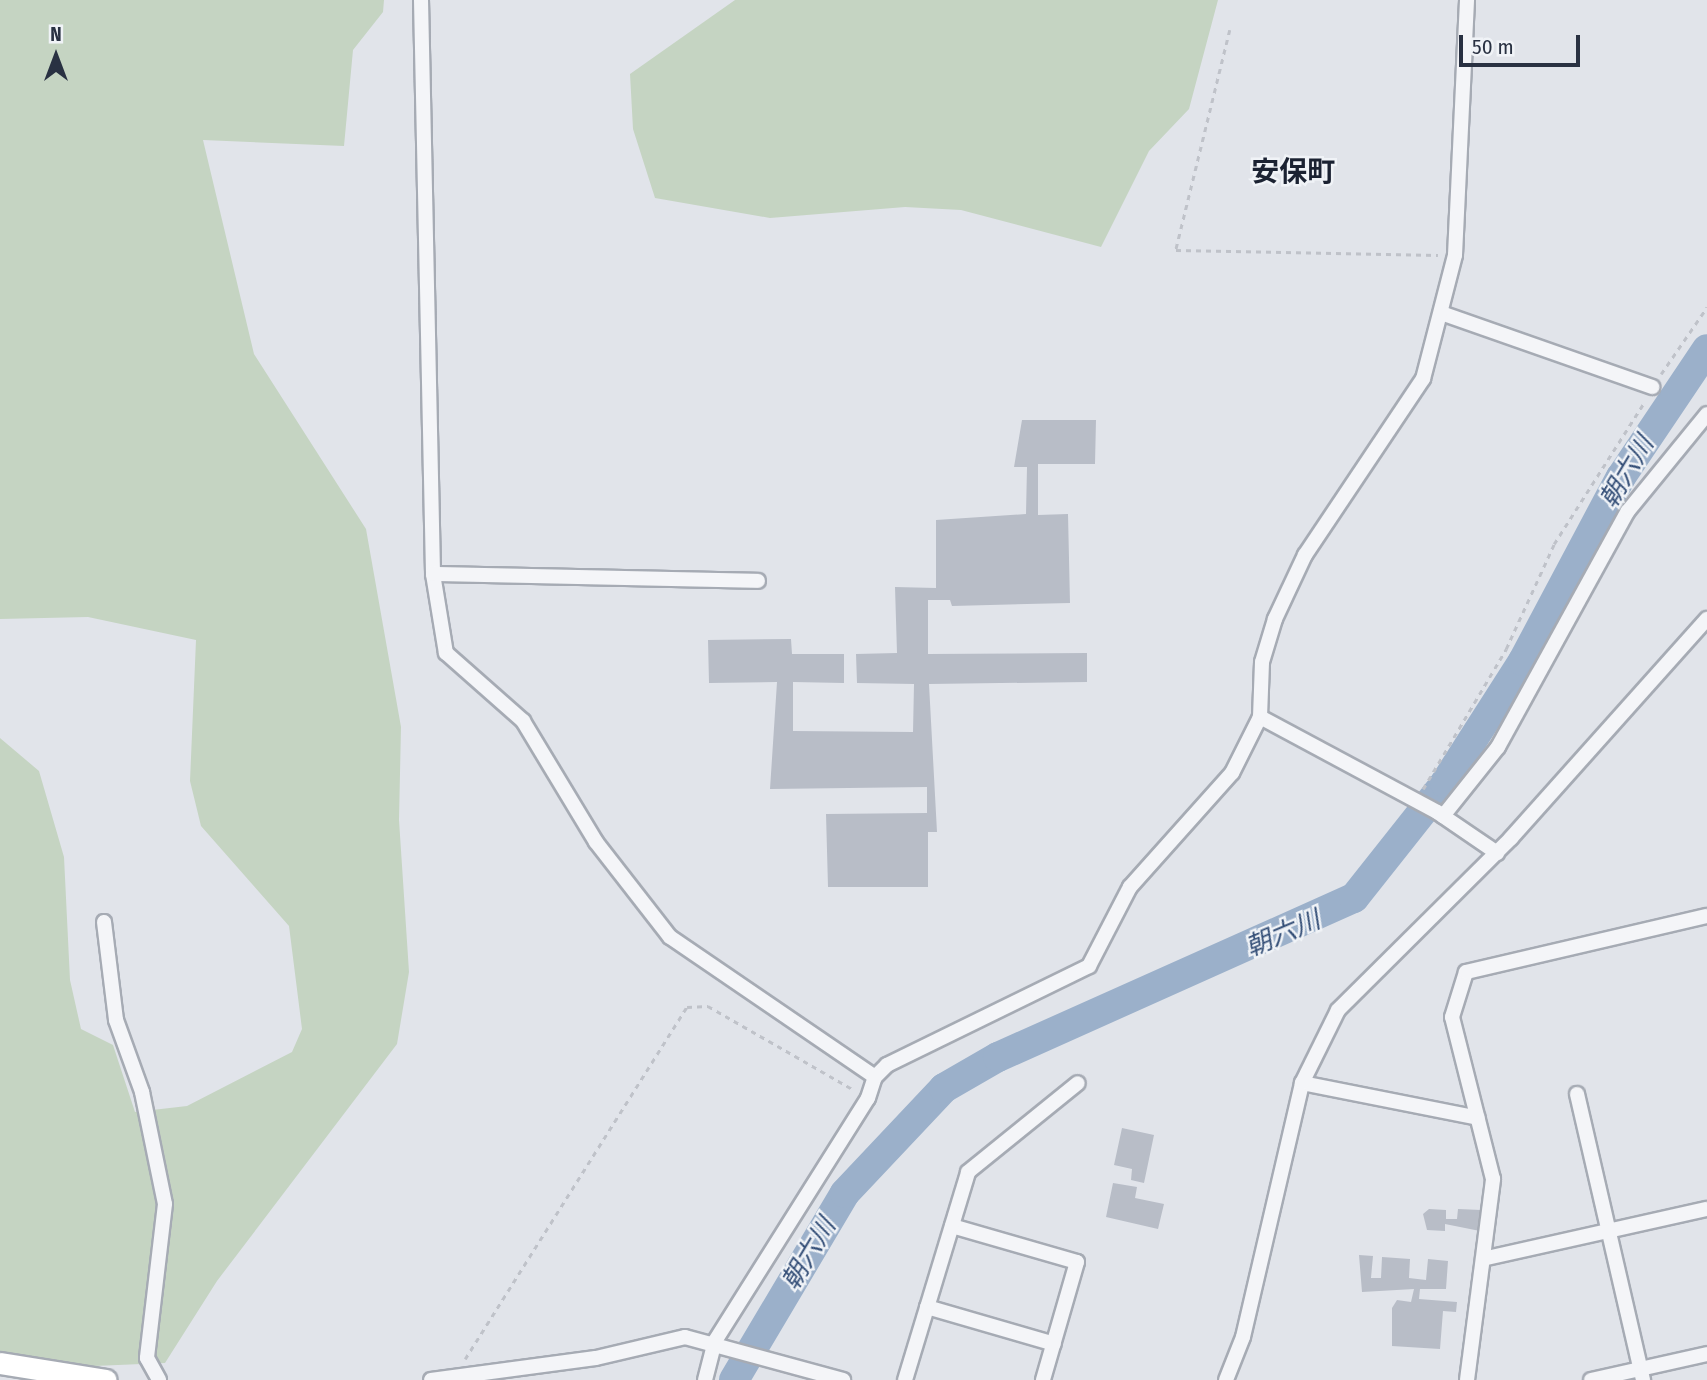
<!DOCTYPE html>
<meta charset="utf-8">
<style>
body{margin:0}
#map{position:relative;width:1707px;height:1380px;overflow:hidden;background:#e1e4ea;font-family:"Fira Sans Condensed","Noto Sans JP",sans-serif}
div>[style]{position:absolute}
.green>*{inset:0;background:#c5d4c2}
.river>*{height:30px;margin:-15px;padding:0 15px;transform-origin:15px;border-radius:15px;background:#9bb0ca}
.building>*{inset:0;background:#b8bdc7}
.path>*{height:2.5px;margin-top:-1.25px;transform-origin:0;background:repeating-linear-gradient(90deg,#bfc2c9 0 5px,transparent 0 10px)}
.roads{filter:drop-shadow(2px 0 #a6abb4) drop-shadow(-2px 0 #a6abb4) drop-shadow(0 2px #a6abb4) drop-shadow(0 -2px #a6abb4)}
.street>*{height:14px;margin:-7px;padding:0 7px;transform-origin:7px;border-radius:7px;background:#f4f5f8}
.secondary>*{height:21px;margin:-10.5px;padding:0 10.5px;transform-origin:10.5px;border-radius:10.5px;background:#fff}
span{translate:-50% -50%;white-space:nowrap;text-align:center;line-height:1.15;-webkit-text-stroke:5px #f0f3f7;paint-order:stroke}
.water-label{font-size:26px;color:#324d76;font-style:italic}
.quarter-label{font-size:28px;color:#1b2232;font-weight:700}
.north{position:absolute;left:21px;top:21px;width:70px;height:70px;-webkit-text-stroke:5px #f0f3f7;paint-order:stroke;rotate:0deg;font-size:19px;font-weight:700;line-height:28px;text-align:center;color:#293142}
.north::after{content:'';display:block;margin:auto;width:24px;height:32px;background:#293142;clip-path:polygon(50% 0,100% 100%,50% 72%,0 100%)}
.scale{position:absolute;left:1459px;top:35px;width:121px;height:32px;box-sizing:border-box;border:4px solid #293142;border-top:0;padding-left:9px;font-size:21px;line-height:24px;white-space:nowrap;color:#293142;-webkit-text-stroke:5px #f0f3f7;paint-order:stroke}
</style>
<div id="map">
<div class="green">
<i style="clip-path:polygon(0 0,384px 0,383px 12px,353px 50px,344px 146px,203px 140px,254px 354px,366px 529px,401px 727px,399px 820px,409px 972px,397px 1044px,217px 1281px,165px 1363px,0 1370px,0 738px,39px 771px,64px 857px,70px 980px,81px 1029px,113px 1045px,135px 1112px,187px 1106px,292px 1052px,302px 1029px,289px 926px,201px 826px,190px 781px,196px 640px,88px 617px,0 619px)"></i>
<i style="clip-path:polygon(735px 0,1218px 0,1189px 109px,1149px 151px,1101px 247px,961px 210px,905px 207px,770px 218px,655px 198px,633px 129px,630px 74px)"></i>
</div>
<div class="river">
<i style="left:734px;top:1380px;width:217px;rotate:-59.3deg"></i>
<i style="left:845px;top:1193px;width:144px;rotate:-46.7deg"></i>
<i style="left:944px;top:1088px;width:62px;rotate:-29.9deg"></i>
<i style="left:998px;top:1057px;width:390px;rotate:-24.1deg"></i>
<i style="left:1354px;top:898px;width:147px;rotate:-51.6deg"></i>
<i style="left:1445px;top:783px;width:145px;rotate:-57.4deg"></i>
<i style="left:1523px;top:661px;width:208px;rotate:-62deg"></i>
<i style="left:1621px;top:477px;width:154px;rotate:-56.1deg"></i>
</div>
<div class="building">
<i style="clip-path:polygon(1022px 420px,1096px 420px,1095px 464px,1038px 464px,1038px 515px,1068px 514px,1070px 603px,952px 606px,950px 600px,928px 600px,928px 654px,1087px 653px,1087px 682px,929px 684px,937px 832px,928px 832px,928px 887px,828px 887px,826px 814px,927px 813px,927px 787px,770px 789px,777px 682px,709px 683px,708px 640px,791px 639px,792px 654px,844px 654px,844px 683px,793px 682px,793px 731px,913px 732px,914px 684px,857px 683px,856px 654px,897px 653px,895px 587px,936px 588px,936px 520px,1026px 514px,1027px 467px,1014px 467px)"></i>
<i style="clip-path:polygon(1122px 1128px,1154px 1135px,1144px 1183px,1131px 1180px,1132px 1169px,1114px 1165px)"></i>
<i style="clip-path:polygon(1113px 1183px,1137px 1187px,1135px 1198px,1164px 1204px,1158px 1229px,1106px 1217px)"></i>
<i style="clip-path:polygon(1429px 1209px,1446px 1210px,1446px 1219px,1457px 1219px,1458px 1209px,1481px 1210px,1480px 1231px,1445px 1224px,1445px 1231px,1427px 1230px,1423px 1214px)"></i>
<i style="clip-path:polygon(1359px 1255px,1373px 1256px,1371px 1278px,1381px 1278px,1382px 1257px,1410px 1259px,1409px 1278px,1426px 1280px,1428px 1259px,1448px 1261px,1446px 1289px,1420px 1289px,1419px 1299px,1457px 1302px,1456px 1312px,1443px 1311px,1440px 1349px,1392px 1346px,1392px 1308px,1397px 1300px,1411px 1302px,1414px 1289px,1362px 1292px)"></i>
</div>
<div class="path">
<i style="left:1230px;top:30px;width:227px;rotate:103.8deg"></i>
<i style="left:1176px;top:250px;width:262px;rotate:1.1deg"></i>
<i style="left:1661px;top:374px;width:81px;rotate:-55.5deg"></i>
<i style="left:1423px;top:789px;width:163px;rotate:-59.3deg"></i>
<i style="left:1506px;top:649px;width:115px;rotate:-65.4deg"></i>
<i style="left:1554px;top:544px;width:169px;rotate:-57.5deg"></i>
<i style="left:465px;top:1359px;width:416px;rotate:-57.8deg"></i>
<i style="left:687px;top:1007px;width:21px;rotate:-3deg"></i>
<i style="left:708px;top:1006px;width:168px;rotate:29.9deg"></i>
</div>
<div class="roads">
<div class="street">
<i style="left:421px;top:0;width:574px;rotate:88.8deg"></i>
<i style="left:433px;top:574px;width:80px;rotate:80.7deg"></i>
<i style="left:446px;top:653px;width:103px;rotate:41.4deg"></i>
<i style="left:523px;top:721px;width:141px;rotate:58.9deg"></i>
<i style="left:596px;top:842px;width:120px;rotate:52.1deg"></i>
<i style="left:670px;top:937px;width:248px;rotate:34.3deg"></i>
<i style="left:1441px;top:313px;width:224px;rotate:19.3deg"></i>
<i style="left:433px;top:574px;width:325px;rotate:1.2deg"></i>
<i style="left:1260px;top:717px;width:201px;rotate:28.2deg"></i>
<i style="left:1437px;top:812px;width:73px;rotate:34.3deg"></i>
<i style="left:1443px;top:816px;width:88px;rotate:-51.4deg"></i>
<i style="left:1498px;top:747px;width:269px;rotate:-61.2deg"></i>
<i style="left:1628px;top:511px;width:125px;rotate:-50.8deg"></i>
<i style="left:104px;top:922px;width:99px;rotate:83deg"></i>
<i style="left:116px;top:1020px;width:77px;rotate:70.1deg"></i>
<i style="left:142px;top:1092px;width:114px;rotate:78.4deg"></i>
<i style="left:165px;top:1204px;width:155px;rotate:96.7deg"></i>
<i style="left:147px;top:1358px;width:25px;rotate:61deg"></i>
<i style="left:1302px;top:1083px;width:179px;rotate:11.2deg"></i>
<i style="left:1577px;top:1094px;width:294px;rotate:77deg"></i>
<i style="left:952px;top:1226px;width:130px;rotate:16.1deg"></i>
<i style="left:1077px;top:1262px;width:123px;rotate:106.1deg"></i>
<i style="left:1487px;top:1258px;width:225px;rotate:-12.6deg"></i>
<i style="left:927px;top:1307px;width:132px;rotate:16.2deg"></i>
<i style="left:431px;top:1380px;width:166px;rotate:-7.6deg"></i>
<i style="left:596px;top:1358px;width:91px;rotate:-13.3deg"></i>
<i style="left:685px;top:1337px;width:164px;rotate:15.2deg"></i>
<i style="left:705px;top:1380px;width:40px;rotate:-75.6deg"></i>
<i style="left:715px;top:1341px;width:287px;rotate:-57.8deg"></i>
<i style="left:868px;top:1098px;width:22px;rotate:-72deg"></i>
<i style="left:875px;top:1077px;width:17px;rotate:-45deg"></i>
<i style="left:887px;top:1065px;width:225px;rotate:-26.1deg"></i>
<i style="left:1089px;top:966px;width:89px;rotate:-62.6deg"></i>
<i style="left:1130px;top:887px;width:153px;rotate:-48.2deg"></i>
<i style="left:1232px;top:773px;width:63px;rotate:-63.4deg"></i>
<i style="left:1260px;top:717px;width:55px;rotate:-87.9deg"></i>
<i style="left:1262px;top:662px;width:45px;rotate:-73.2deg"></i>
<i style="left:1275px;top:619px;width:71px;rotate:-64.9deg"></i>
<i style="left:1305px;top:555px;width:212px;rotate:-56.2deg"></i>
<i style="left:1423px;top:379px;width:128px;rotate:-75.5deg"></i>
<i style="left:1455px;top:255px;width:255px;rotate:-87.3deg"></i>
<i style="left:905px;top:1380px;width:217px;rotate:-73.1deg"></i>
<i style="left:968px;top:1172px;width:141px;rotate:-39deg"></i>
<i style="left:1226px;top:1380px;width:46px;rotate:-68.4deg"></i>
<i style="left:1243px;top:1337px;width:261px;rotate:-76.9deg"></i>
<i style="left:1302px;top:1083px;width:81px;rotate:-63.7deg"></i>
<i style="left:1338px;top:1010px;width:244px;rotate:-44.8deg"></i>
<i style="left:1511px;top:838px;width:294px;rotate:-48.2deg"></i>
<i style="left:1467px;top:1380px;width:203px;rotate:-82.6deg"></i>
<i style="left:1493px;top:1179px;width:167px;rotate:-104.2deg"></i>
<i style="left:1452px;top:1017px;width:47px;rotate:-72.7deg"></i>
<i style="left:1466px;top:972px;width:247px;rotate:-13.1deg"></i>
<i style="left:1591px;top:1380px;width:119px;rotate:-12.6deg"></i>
</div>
<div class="secondary">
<i style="left:0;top:1363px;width:107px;rotate:9.1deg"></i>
</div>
</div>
<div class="water-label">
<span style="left:1627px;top:472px;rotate:-59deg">朝六川</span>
<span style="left:1283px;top:934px;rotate:-23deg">朝六川</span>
<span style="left:809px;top:1254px;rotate:-59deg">朝六川</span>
</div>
<div class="quarter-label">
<span style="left:1293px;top:172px">安保町</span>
</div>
<div class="north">N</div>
<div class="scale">50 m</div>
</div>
